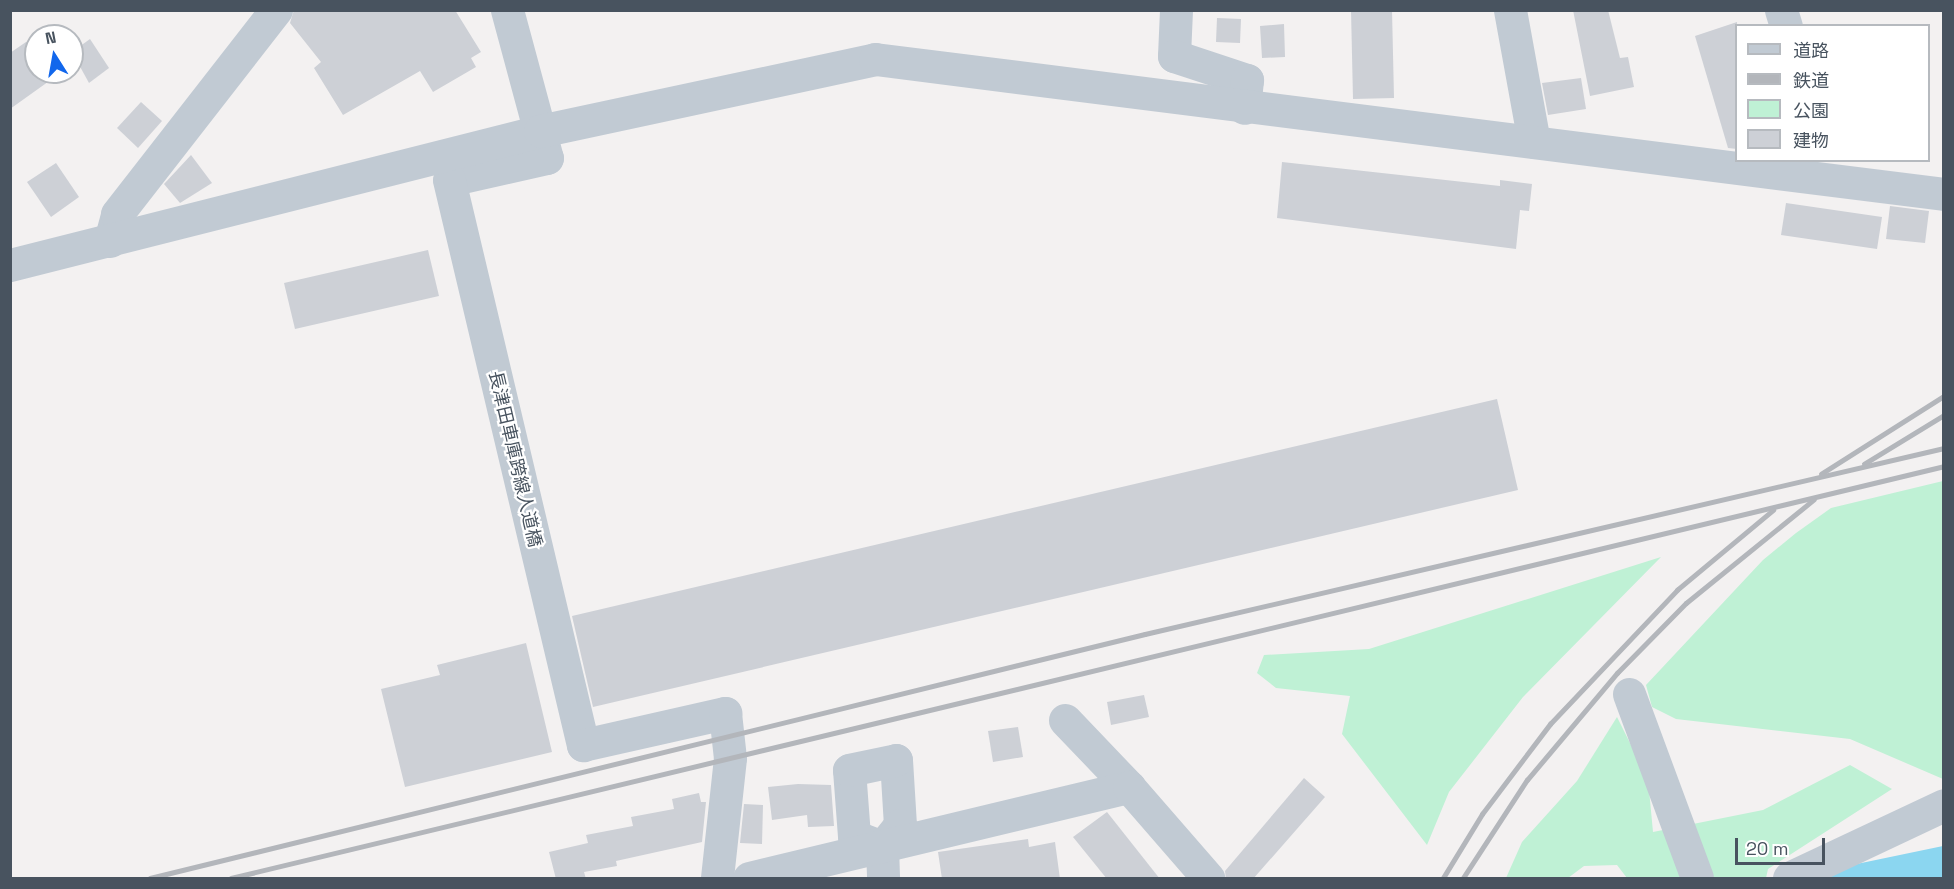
<!DOCTYPE html>
<meta charset="utf-8">
<style>
body{margin:0}
#map{position:relative;width:1954px;height:889px;overflow:hidden;background:#f3f1f1;font-family:"Space Grotesk","Noto Sans JP",sans-serif}
div>[style]{position:absolute}
.green>*{inset:0;background:#bff1d5}
.water>*{inset:0;background:#8bd6f0}
.building>*{inset:0;background:#cdd0d6}
.minor>*{height:33px;margin:-16.5px;padding:0 16.5px;transform-origin:16.5px;border-radius:16.5px;background:#c1cad3}
.rail>*{height:4.5px;margin:-2.25px;padding:0 2.25px;transform-origin:2.25px;border-radius:2.25px;background:#b3b6bb}
span{translate:-50% -50%;white-space:nowrap;text-align:center;line-height:1.15;-webkit-text-stroke:4.5px #fff;paint-order:stroke}
.street-label{font-size:18px;color:#48535f}
.frame{position:absolute;inset:0;border:12px solid #48535f;pointer-events:none}
.legend{position:absolute;left:1735px;top:24px;width:195px;height:138px;box-sizing:border-box;background:#fff;border:2px solid #b6babf;margin:0;padding:8px 10px;list-style:none;font-size:18px;color:#48535f}
.legend li{display:flex;align-items:center;gap:12px;height:30px}
.legend b{width:30px;border:2px solid #b6babf}
.north{position:absolute;left:24px;top:24px;width:60px;height:60px;box-sizing:border-box;background:#fff;border:2px solid #b6babf;border-radius:50%;rotate:349deg;font-size:16px;font-weight:700;line-height:24px;text-align:center;color:#48535f}
.north::after{content:'';display:block;margin:auto;width:21px;height:27px;background:#1267ec;clip-path:polygon(50% 0,100% 100%,50% 72%,0 100%)}
.scale{position:absolute;left:1735px;top:838px;width:90px;height:27px;box-sizing:border-box;border:3px solid #48535f;border-top:0;padding-left:8px;font-size:18px;line-height:21px;white-space:nowrap;color:#48535f;-webkit-text-stroke:4px #fff;paint-order:stroke}
</style>
<div id="map">
<div class="green">
<i style="clip-path:polygon(1943px 481px,1943px 779px,1850px 739px,1676px 719px,1652px 707px,1646px 685px,1763px 560px,1796px 533px,1831px 508px)"></i>
<i style="clip-path:polygon(1661px 557px,1523px 697px,1449px 792px,1427px 845px,1342px 734px,1350px 696px,1276px 688px,1257px 673px,1264px 655px,1369px 649px)"></i>
<i style="clip-path:polygon(1617px 717px,1648px 779px,1653px 832px,1763px 810px,1850px 765px,1892px 789px,1768px 869px,1766px 878px,1627px 878px,1617px 865px,1584px 866px,1568px 878px,1506px 878px,1522px 842px,1577px 781px)"></i>
</div>
<div class="water">
<i style="clip-path:polygon(1943px 846px,1943px 878px,1815px 878px,1847px 866px)"></i>
</div>
<div class="building">
<i style="clip-path:polygon(294px 10px,455px 10px,481px 52px,471px 58px,476px 67px,433px 92px,420px 71px,343px 115px,314px 68px,321px 62px,290px 23px)"></i>
<i style="clip-path:polygon(1351px 10px,1392px 10px,1394px 98px,1353px 99px)"></i>
<i style="clip-path:polygon(1573px 10px,1608px 10px,1620px 58px,1628px 57px,1634px 87px,1590px 96px)"></i>
<i style="clip-path:polygon(1217px 18px,1241px 19px,1240px 43px,1216px 42px)"></i>
<i style="clip-path:polygon(1737px 22px,1737px 149px,1728px 148px,1695px 36px)"></i>
<i style="clip-path:polygon(1284px 24px,1285px 57px,1262px 58px,1260px 26px)"></i>
<i style="clip-path:polygon(90px 39px,109px 68px,89px 83px,72px 52px)"></i>
<i style="clip-path:polygon(26px 42px,36px 56px,36px 72px,47px 72px,52px 79px,10px 109px,10px 53px)"></i>
<i style="clip-path:polygon(1581px 78px,1586px 109px,1548px 115px,1542px 83px)"></i>
<i style="clip-path:polygon(141px 102px,162px 121px,138px 148px,117px 128px)"></i>
<i style="clip-path:polygon(191px 155px,212px 183px,180px 203px,164px 184px)"></i>
<i style="clip-path:polygon(1282px 162px,1500px 186px,1500px 180px,1532px 184px,1529px 211px,1520px 210px,1516px 249px,1277px 218px)"></i>
<i style="clip-path:polygon(56px 163px,79px 197px,51px 217px,27px 182px)"></i>
<i style="clip-path:polygon(1786px 203px,1882px 217px,1877px 249px,1781px 235px)"></i>
<i style="clip-path:polygon(1890px 206px,1929px 211px,1925px 243px,1886px 239px)"></i>
<i style="clip-path:polygon(428px 250px,439px 296px,295px 329px,284px 283px)"></i>
<i style="clip-path:polygon(1497px 399px,1518px 490px,593px 707px,572px 616px)"></i>
<i style="clip-path:polygon(526px 643px,552px 752px,405px 787px,381px 689px,440px 675px,437px 665px)"></i>
<i style="clip-path:polygon(1144px 695px,1149px 717px,1111px 725px,1107px 702px)"></i>
<i style="clip-path:polygon(1018px 727px,1023px 757px,993px 762px,988px 731px)"></i>
<i style="clip-path:polygon(1304px 778px,1325px 797px,1253px 879px,1226px 879px,1225px 871px)"></i>
<i style="clip-path:polygon(798px 784px,831px 785px,834px 826px,808px 827px,807px 815px,772px 820px,768px 787px)"></i>
<i style="clip-path:polygon(699px 793px,701px 802px,706px 802px,702px 842px,616px 861px,617px 866px,584px 872px,586px 879px,556px 879px,549px 852px,588px 843px,586px 835px,633px 826px,631px 817px,674px 809px,672px 799px)"></i>
<i style="clip-path:polygon(744px 804px,763px 805px,762px 844px,740px 843px)"></i>
<i style="clip-path:polygon(1107px 812px,1160px 879px,1107px 879px,1073px 837px)"></i>
<i style="clip-path:polygon(1028px 839px,1029px 847px,1055px 842px,1060px 879px,942px 879px,938px 852px)"></i>
</div>
<div class="minor">
<i style="left:507px;top:10px;width:153px;rotate:74.9deg"></i>
<i style="left:547px;top:158px;width:100px;rotate:167.3deg"></i>
<i style="left:449px;top:180px;width:581px;rotate:76.66deg"></i>
<i style="left:583px;top:745px;width:146px;rotate:-12.7deg"></i>
<i style="left:725px;top:713px;width:45px;rotate:83.7deg"></i>
<i style="left:730px;top:758px;width:121px;rotate:96.2deg"></i>
<i style="left:1176px;top:10px;width:46px;rotate:92.5deg"></i>
<i style="left:1174px;top:56px;width:77px;rotate:18.2deg"></i>
<i style="left:1247px;top:80px;width:28px;rotate:96deg"></i>
<i style="left:1510px;top:10px;width:134px;rotate:79.7deg"></i>
<i style="left:1781px;top:10px;width:17px;rotate:73deg"></i>
<i style="left:110px;top:241px;width:28px;rotate:-75deg"></i>
<i style="left:117px;top:214px;width:259px;rotate:-52.1deg"></i>
<i style="left:10px;top:265px;width:547px;rotate:-14.19deg"></i>
<i style="left:540px;top:131px;width:343px;rotate:-12.1deg"></i>
<i style="left:875px;top:59px;width:1077px;rotate:7.2deg"></i>
<i style="left:1629px;top:694px;width:196px;rotate:69.7deg"></i>
<i style="left:1065px;top:720px;width:93px;rotate:46.3deg"></i>
<i style="left:896px;top:760px;width:65px;rotate:86.5deg"></i>
<i style="left:900px;top:825px;width:28px;rotate:129deg"></i>
<i style="left:882px;top:847px;width:30px;rotate:-159deg"></i>
<i style="left:854px;top:836px;width:66px;rotate:-94.3deg"></i>
<i style="left:849px;top:770px;width:48px;rotate:-12deg"></i>
<i style="left:882px;top:847px;width:31px;rotate:88deg"></i>
<i style="left:749px;top:878px;width:391px;rotate:-13.5deg"></i>
<i style="left:1129px;top:787px;width:121px;rotate:49deg"></i>
<i style="left:1789px;top:878px;width:171px;rotate:-25.2deg"></i>
</div>
<div class="rail">
<i style="left:1864px;top:464px;width:94px;rotate:-31.5deg"></i>
<i style="left:1821px;top:474px;width:146px;rotate:-32.4deg"></i>
<i style="left:150px;top:878px;width:1024px;rotate:-13.78deg"></i>
<i style="left:1145px;top:634px;width:820px;rotate:-13.1deg"></i>
<i style="left:231px;top:878px;width:1762px;rotate:-13.52deg"></i>
<i style="left:1443px;top:878px;width:75px;rotate:-58.6deg"></i>
<i style="left:1482px;top:814px;width:113px;rotate:-52.9deg"></i>
<i style="left:1550px;top:724px;width:185px;rotate:-46.5deg"></i>
<i style="left:1677px;top:590px;width:125px;rotate:-39.8deg"></i>
<i style="left:1463px;top:878px;width:117px;rotate:-56.9deg"></i>
<i style="left:1527px;top:780px;width:140px;rotate:-49.9deg"></i>
<i style="left:1617px;top:673px;width:98px;rotate:-45.4deg"></i>
<i style="left:1686px;top:603px;width:164px;rotate:-39deg"></i>
</div>
<div class="street-label">
<span style="left:515px;top:459px;rotate:77deg">長津田車庫跨線人道橋</span>
</div>
<div class="frame"></div>
<ul class="legend">
<li><b style="height:8px;background:#c1cad3"></b>道路</li>
<li><b style="height:8px;background:#b3b6bb"></b>鉄道</li>
<li><b style="height:16px;background:#bff1d5"></b>公園</li>
<li><b style="height:16px;background:#cdd0d6"></b>建物</li>
</ul>
<div class="north">N</div>
<div class="scale">20 m</div>
</div>
